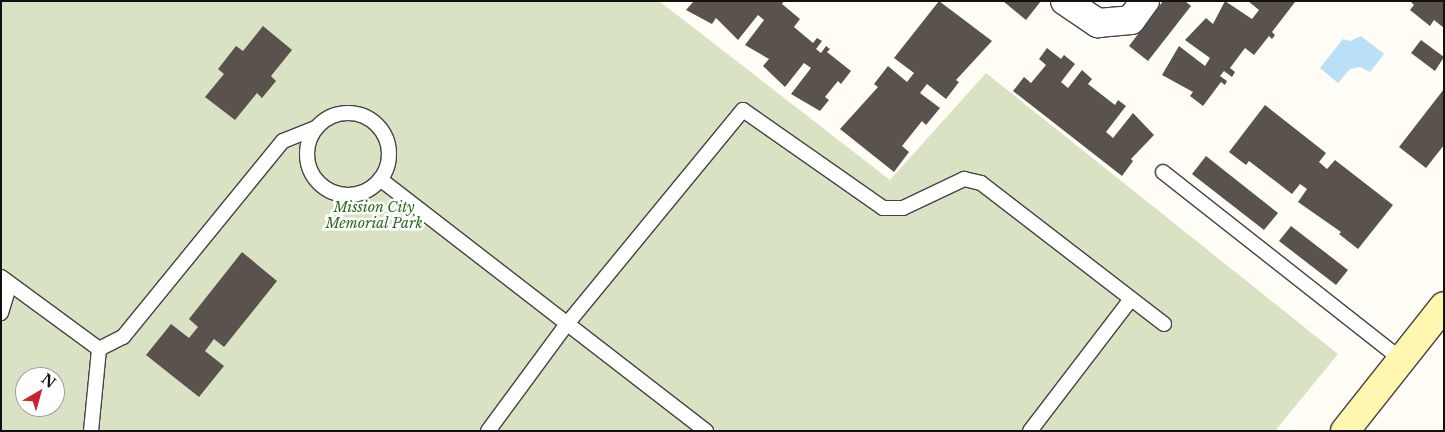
<!DOCTYPE html>
<style>
body{margin:0}
#map{position:relative;width:1445px;height:432px;overflow:hidden;background:#fffdf5;font-family:"Libre Baskerville",serif}
div>[style]{position:absolute}
.cemetery>*{inset:0;background:#d9e3c4}
.water>*{inset:0;background:#b9e0f7}
.building>*{inset:0;background:#5a524d}
.roads{filter:drop-shadow(1px 0 #444) drop-shadow(-1px 0 #444) drop-shadow(0 1px #444) drop-shadow(0 -1px #444)}
.service>*{height:14px;margin:-7px;padding:0 7px;transform-origin:7px;border-radius:7px;background:#fff}
.service>.ring{margin:-7px;padding:0;box-sizing:content-box;background:none;border:14px solid #fff;border-radius:50%}
.minor>*{height:28px;margin:-14px;padding:0 14px;transform-origin:14px;border-radius:14px;background:#fff}
.secondary>*{height:28px;margin:-14px;padding:0 14px;transform-origin:14px;border-radius:14px;background:#fff6b0}
span{translate:-50% -50%;white-space:nowrap;text-align:center;line-height:1.15;-webkit-text-stroke:5px #fff;paint-order:stroke}
.park-label{font-size:14px;color:#2f6b1f;font-style:italic}
.frame{position:absolute;inset:0;border:2px solid #111;pointer-events:none}
.north{position:absolute;left:15px;top:367px;width:50px;height:50px;box-sizing:border-box;background:#fff;border:1px solid #a0a0a0;border-radius:50%;rotate:38deg;font-size:14px;font-weight:700;line-height:20px;text-align:center;color:#111}
.north::after{content:'';display:block;margin:auto;width:18px;height:22px;background:#c4262e;clip-path:polygon(50% 0,100% 100%,50% 72%,0 100%)}
</style>
<div id="map">
<div class="cemetery">
<i style="clip-path:polygon(evenodd,1px 1px,659px 1px,890px 180px,986px 73px,1338px 354px,1275px 431px,1px 431px,1px 1px,25px 377px,55px 377px,55px 407px,25px 407px,25px 377px)"></i>
</div>
<div class="water">
<i style="clip-path:polygon(1361px 36px,1384px 54px,1370px 72px,1360px 67px,1350px 69px,1338px 83px,1320px 68px,1343px 39px,1350px 41px)"></i>
</div>
<div class="building">
<i style="clip-path:polygon(694px 1px,784px 1px,782px 4px,800px 19px,794px 27px,813px 43px,817px 38px,822px 41px,816px 49px,821px 53px,826px 46px,830px 49px,827px 52px,851px 71px,841px 84px,838px 81px,825px 97px,829px 100px,820px 111px,791px 94px,811px 68px,804px 63px,785px 87px,763px 66px,769px 59px,745px 45px,764px 20px,758px 15px,738px 40px,716px 18px,712px 24px,686px 10px)"></i>
<i style="clip-path:polygon(939px 1px,992px 41px,956px 80px,959px 82px,946px 99px,927px 84px,920px 93px,940px 108px,926px 125px,922px 121px,902px 146px,909px 152px,894px 172px,840px 129px,878px 87px,874px 84px,888px 66px,907px 82px,914px 73px,894px 58px)"></i>
<i style="clip-path:polygon(1003px 1px,1041px 1px,1026px 20px)"></i>
<i style="clip-path:polygon(1163px 1px,1185px 1px,1191px 6px,1148px 61px,1129px 46px)"></i>
<i style="clip-path:polygon(1225px 1px,1252px 19px,1259px 10px,1248px 1px,1295px 2px,1272px 32px,1275px 35px,1272px 39px,1269px 36px,1254px 55px,1245px 48px,1230px 68px,1235px 72px,1232px 77px,1224px 71px,1220px 76px,1227px 81px,1225px 85px,1221px 82px,1203px 106px,1190px 96px,1193px 92px,1162px 75px,1179px 46px,1205px 66px,1210px 58px,1185px 40px,1206px 18px,1213px 24px)"></i>
<i style="clip-path:polygon(1410px 1px,1444px 1px,1444px 28px,1434px 20px,1430px 26px,1410px 10px,1414px 5px)"></i>
<i style="clip-path:polygon(263px 26px,292px 50px,271px 76px,276px 81px,262px 98px,257px 93px,235px 120px,205px 97px,224px 74px,218px 69px,236px 46px,243px 51px)"></i>
<i style="clip-path:polygon(1421px 40px,1444px 57px,1435px 71px,1411px 53px)"></i>
<i style="clip-path:polygon(1047px 48px,1061px 59px,1064px 55px,1075px 64px,1061px 82px,1068px 88px,1082px 70px,1092px 79px,1088px 84px,1115px 105px,1118px 100px,1126px 106px,1106px 132px,1113px 138px,1133px 113px,1154px 135px,1131px 159px,1133px 161px,1122px 176px,1013px 91px,1024px 77px,1031px 83px,1046px 65px,1039px 59px)"></i>
<i style="clip-path:polygon(1444px 89px,1444px 145px,1426px 168px,1399px 147px)"></i>
<i style="clip-path:polygon(1265px 105px,1326px 153px,1319px 162px,1327px 169px,1335px 160px,1393px 205px,1358px 249px,1339px 234px,1341px 232px,1298px 202px,1307px 189px,1300px 184px,1292px 194px,1249px 161px,1246px 165px,1229px 152px)"></i>
<i style="clip-path:polygon(1206px 156px,1278px 213px,1264px 230px,1192px 174px)"></i>
<i style="clip-path:polygon(1291px 226px,1348px 270px,1336px 285px,1279px 241px)"></i>
<i style="clip-path:polygon(242px 252px,277px 281px,224px 347px,214px 339px,205px 351px,224px 366px,199px 397px,146px 355px,171px 324px,189px 338px,198px 327px,189px 319px)"></i>
</div>
<div class="roads">
<div class="service">
<i class="ring" style="left:307px;top:113px;width:68px;height:68px"></i>
<i style="left:1163px;top:172px;width:304px;rotate:38.2deg"></i>
<i style="left:380px;top:179px;width:412px;rotate:37.7deg"></i>
<i style="left:1px;top:277px;width:122px;rotate:36.3deg"></i>
<i style="left:1px;top:313px;width:30px;rotate:-73deg"></i>
<i style="left:99px;top:349px;width:27px;rotate:-27deg"></i>
<i style="left:123px;top:337px;width:253px;rotate:-50.8deg"></i>
<i style="left:283px;top:141px;width:35px;rotate:-22deg"></i>
<i style="left:91px;top:431px;width:82px;rotate:-84.4deg"></i>
<i style="left:488px;top:431px;width:133px;rotate:-53.6deg"></i>
<i style="left:567px;top:324px;width:277px;rotate:-50.6deg"></i>
<i style="left:743px;top:110px;width:171px;rotate:35deg"></i>
<i style="left:883px;top:208px;width:20px"></i>
<i style="left:903px;top:208px;width:68px;rotate:-25.4deg"></i>
<i style="left:964px;top:179px;width:17px;rotate:13deg"></i>
<i style="left:981px;top:183px;width:231px;rotate:37.6deg"></i>
<i style="left:1030px;top:431px;width:166px;rotate:-52.6deg"></i>
</div>
<div class="minor">
<i style="left:1065px;top:1px;width:40px;rotate:34deg"></i>
<i style="left:1098px;top:23px;width:33px;rotate:-5deg"></i>
<i style="left:1131px;top:20px;width:24px;rotate:-54deg"></i>
</div>
<div class="secondary">
<i style="left:1345px;top:431px;width:159px;rotate:-51.6deg"></i>
</div>
</div>
<div class="park-label">
<span style="left:374px;top:215px">Mission City<br>Memorial Park</span>
</div>
<div class="frame"></div>
<div class="north">N</div>
</div>
